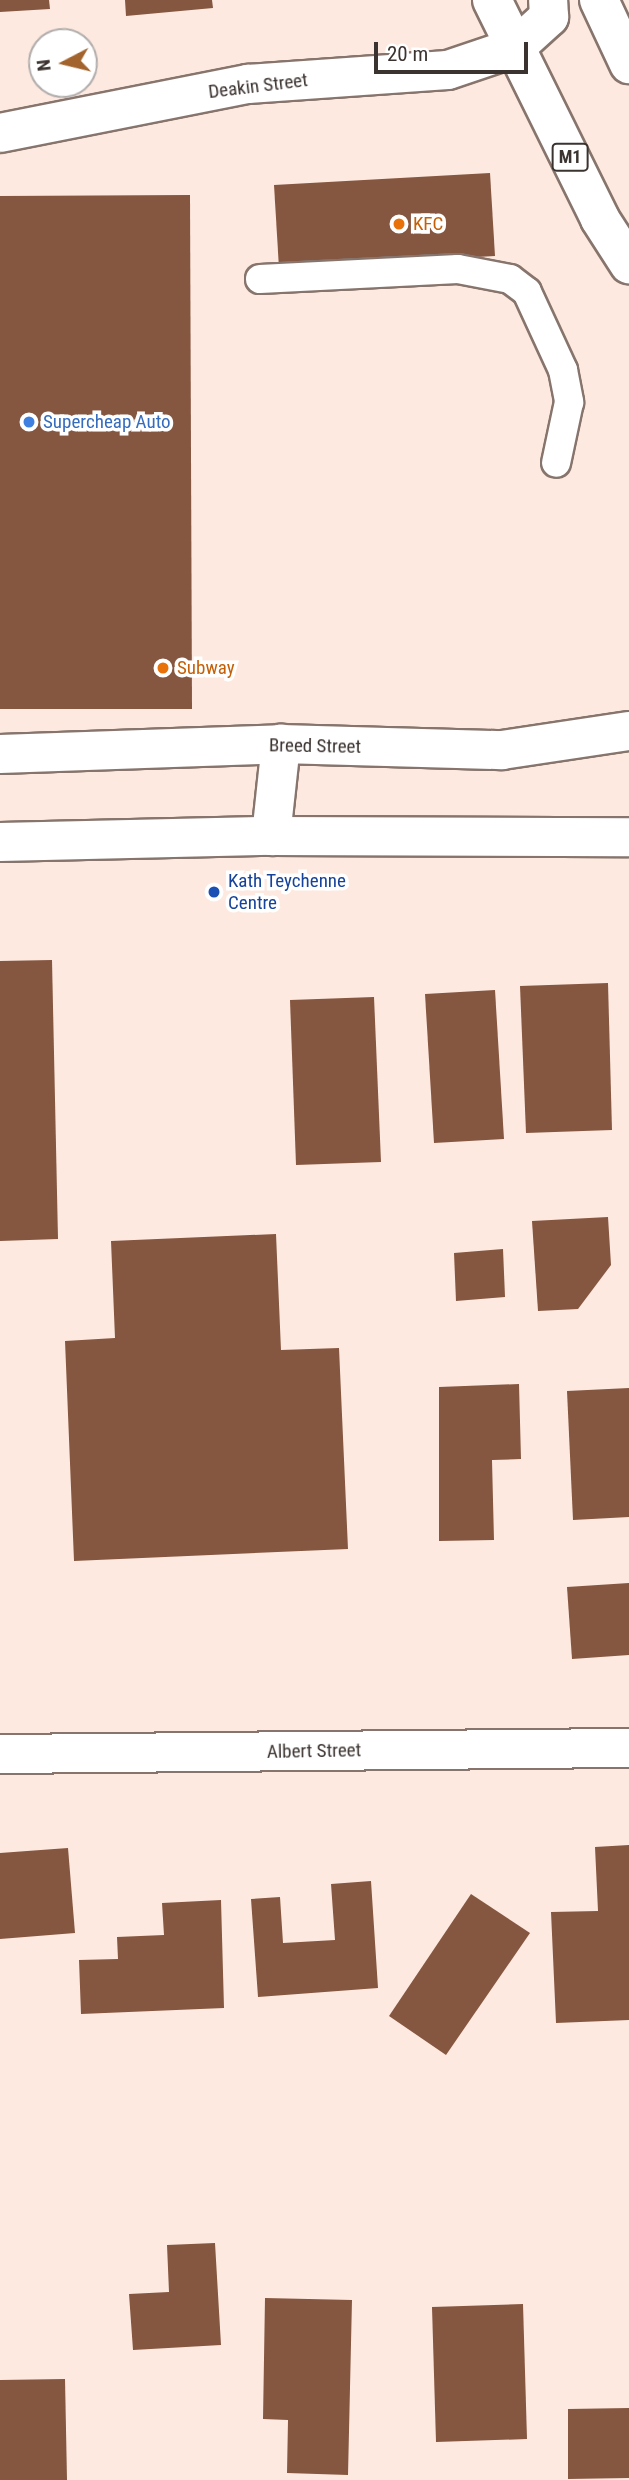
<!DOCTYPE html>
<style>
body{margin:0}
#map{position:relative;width:629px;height:2480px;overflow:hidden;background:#fde9df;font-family:"Roboto Condensed",sans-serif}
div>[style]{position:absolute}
.building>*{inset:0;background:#855640}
.roads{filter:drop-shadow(2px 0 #87756d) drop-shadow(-2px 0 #87756d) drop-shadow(0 2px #87756d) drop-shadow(0 -2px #87756d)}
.service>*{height:28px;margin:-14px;padding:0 14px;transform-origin:14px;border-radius:14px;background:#fff}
.minor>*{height:38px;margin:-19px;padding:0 19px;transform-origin:19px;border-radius:19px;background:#fff}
.secondary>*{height:38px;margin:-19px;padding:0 19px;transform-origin:19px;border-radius:19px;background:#fff}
.trunk>*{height:38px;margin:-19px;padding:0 19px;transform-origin:19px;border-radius:19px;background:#fff}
.dots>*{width:19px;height:19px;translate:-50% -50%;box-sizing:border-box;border:4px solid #fff;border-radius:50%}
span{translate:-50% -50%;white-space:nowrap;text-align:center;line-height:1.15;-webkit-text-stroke:7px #fff;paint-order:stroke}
.shield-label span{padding:2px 5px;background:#fff;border:2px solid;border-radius:5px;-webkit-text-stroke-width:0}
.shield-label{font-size:18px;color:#3b3330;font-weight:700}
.street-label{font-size:19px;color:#3b3330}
.food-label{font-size:19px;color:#c56008}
.left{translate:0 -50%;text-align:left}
.shop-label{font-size:19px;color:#366cbe}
.transit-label{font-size:19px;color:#164399}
.north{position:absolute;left:28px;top:28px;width:70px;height:70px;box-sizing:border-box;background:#fff;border:2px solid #b1adac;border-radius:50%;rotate:263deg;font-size:19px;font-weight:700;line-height:28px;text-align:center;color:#3b3330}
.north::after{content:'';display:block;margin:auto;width:24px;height:32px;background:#a3632c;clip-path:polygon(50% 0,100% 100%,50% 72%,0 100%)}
.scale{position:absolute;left:374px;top:42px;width:154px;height:32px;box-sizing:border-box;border:4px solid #3b3330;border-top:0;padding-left:9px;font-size:21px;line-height:24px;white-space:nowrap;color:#3b3330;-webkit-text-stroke:5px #fff;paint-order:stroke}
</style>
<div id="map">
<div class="building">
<i style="clip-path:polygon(0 0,49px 0,50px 9px,0 12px)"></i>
<i style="clip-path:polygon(125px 0,212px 0,213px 8px,126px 16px)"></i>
<i style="clip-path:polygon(490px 173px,495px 256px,279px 268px,274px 185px)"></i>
<i style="clip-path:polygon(190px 195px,192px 709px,0 709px,0 196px)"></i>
<i style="clip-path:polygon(52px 960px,58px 1239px,0 1241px,0 961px)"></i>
<i style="clip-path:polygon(608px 983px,612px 1130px,526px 1133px,520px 986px)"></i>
<i style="clip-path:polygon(495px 990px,504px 1139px,434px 1143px,425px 994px)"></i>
<i style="clip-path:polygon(374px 997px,381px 1162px,296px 1165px,290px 1000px)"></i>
<i style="clip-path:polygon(608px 1217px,611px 1265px,578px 1309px,538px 1311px,532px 1221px)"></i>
<i style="clip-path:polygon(276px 1234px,281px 1350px,339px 1348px,348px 1549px,74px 1561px,65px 1341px,115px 1338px,111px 1241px)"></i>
<i style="clip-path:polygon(503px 1249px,505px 1297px,456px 1301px,454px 1253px)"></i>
<i style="clip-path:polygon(519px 1384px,521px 1459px,492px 1460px,494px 1540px,439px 1541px,439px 1387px)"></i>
<i style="clip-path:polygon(629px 1388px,629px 1517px,573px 1520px,567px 1391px)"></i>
<i style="clip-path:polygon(629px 1583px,629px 1655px,572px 1659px,567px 1587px)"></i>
<i style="clip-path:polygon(629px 1845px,629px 2020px,556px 2023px,551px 1912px,598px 1911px,595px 1847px)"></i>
<i style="clip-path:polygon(68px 1848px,75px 1933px,0 1939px,0 1853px)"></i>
<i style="clip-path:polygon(371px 1881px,378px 1988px,258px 1997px,251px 1899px,280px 1897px,283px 1943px,335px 1940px,331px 1884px)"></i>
<i style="clip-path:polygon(471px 1894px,530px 1933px,446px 2055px,389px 2016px)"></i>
<i style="clip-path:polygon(221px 1900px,224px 2008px,81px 2014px,79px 1960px,118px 1959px,117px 1937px,164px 1935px,162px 1903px)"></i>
<i style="clip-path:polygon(215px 2243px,221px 2345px,133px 2350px,129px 2294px,169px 2292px,167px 2245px)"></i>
<i style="clip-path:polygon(265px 2298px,352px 2300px,348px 2475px,287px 2473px,288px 2420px,263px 2419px)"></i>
<i style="clip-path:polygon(523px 2304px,527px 2439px,436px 2442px,432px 2307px)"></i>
<i style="clip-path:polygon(65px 2379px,67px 2480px,0 2480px,0 2380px)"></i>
<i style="clip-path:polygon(629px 2408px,629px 2478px,568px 2479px,568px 2409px)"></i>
</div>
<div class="roads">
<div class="service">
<i style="left:260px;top:279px;width:198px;rotate:-2.9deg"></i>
<i style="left:458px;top:269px;width:53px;rotate:10.9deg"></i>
<i style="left:510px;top:279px;width:21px;rotate:37deg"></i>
<i style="left:527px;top:292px;width:86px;rotate:65.2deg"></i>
<i style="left:563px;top:370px;width:33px;rotate:79deg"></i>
<i style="left:569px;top:402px;width:62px;rotate:102deg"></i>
</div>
<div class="minor">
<i style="left:0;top:133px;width:253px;rotate:-11.2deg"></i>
<i style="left:248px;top:84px;width:200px;rotate:-4deg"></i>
<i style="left:448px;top:70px;width:72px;rotate:-18.7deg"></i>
<i style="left:271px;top:836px;width:93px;rotate:-83.8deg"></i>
<i style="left:0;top:1754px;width:629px;rotate:-0.55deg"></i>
</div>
<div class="secondary">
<i style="left:0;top:754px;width:281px;rotate:-2deg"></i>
<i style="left:281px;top:744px;width:221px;rotate:1.6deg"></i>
<i style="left:502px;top:750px;width:128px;rotate:-8.5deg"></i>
<i style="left:0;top:842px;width:271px;rotate:-1.3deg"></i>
<i style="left:271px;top:836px;width:358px;rotate:0.2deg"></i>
</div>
<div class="trunk">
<i style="left:492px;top:0;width:244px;rotate:63.7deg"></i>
<i style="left:600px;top:219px;width:54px;rotate:57.2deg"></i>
<i style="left:599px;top:0;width:71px;rotate:64.9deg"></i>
<i style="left:516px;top:47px;width:45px;rotate:-42.3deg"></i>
<i style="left:549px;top:17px;width:17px;rotate:-93deg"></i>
</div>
</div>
<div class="dots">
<i style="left:399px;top:224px;background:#e8710a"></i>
<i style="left:29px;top:422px;background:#3f7fe0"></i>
<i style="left:163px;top:668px;background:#e8710a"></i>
<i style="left:214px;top:892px;background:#1a4fb4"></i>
</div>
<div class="shield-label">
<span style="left:570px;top:157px">M1</span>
</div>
<div class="street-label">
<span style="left:258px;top:86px;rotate:-7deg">Deakin Street</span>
<span style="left:315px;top:746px;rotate:1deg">Breed Street</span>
<span style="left:314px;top:1751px;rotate:-1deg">Albert Street</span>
</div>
<div class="food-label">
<span class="left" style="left:413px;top:224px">KFC</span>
<span class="left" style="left:177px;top:668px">Subway</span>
</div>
<div class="shop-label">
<span class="left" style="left:43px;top:422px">Supercheap Auto</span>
</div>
<div class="transit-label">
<span class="left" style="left:228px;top:892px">Kath Teychenne<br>Centre</span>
</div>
<div class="north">N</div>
<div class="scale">20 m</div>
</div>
